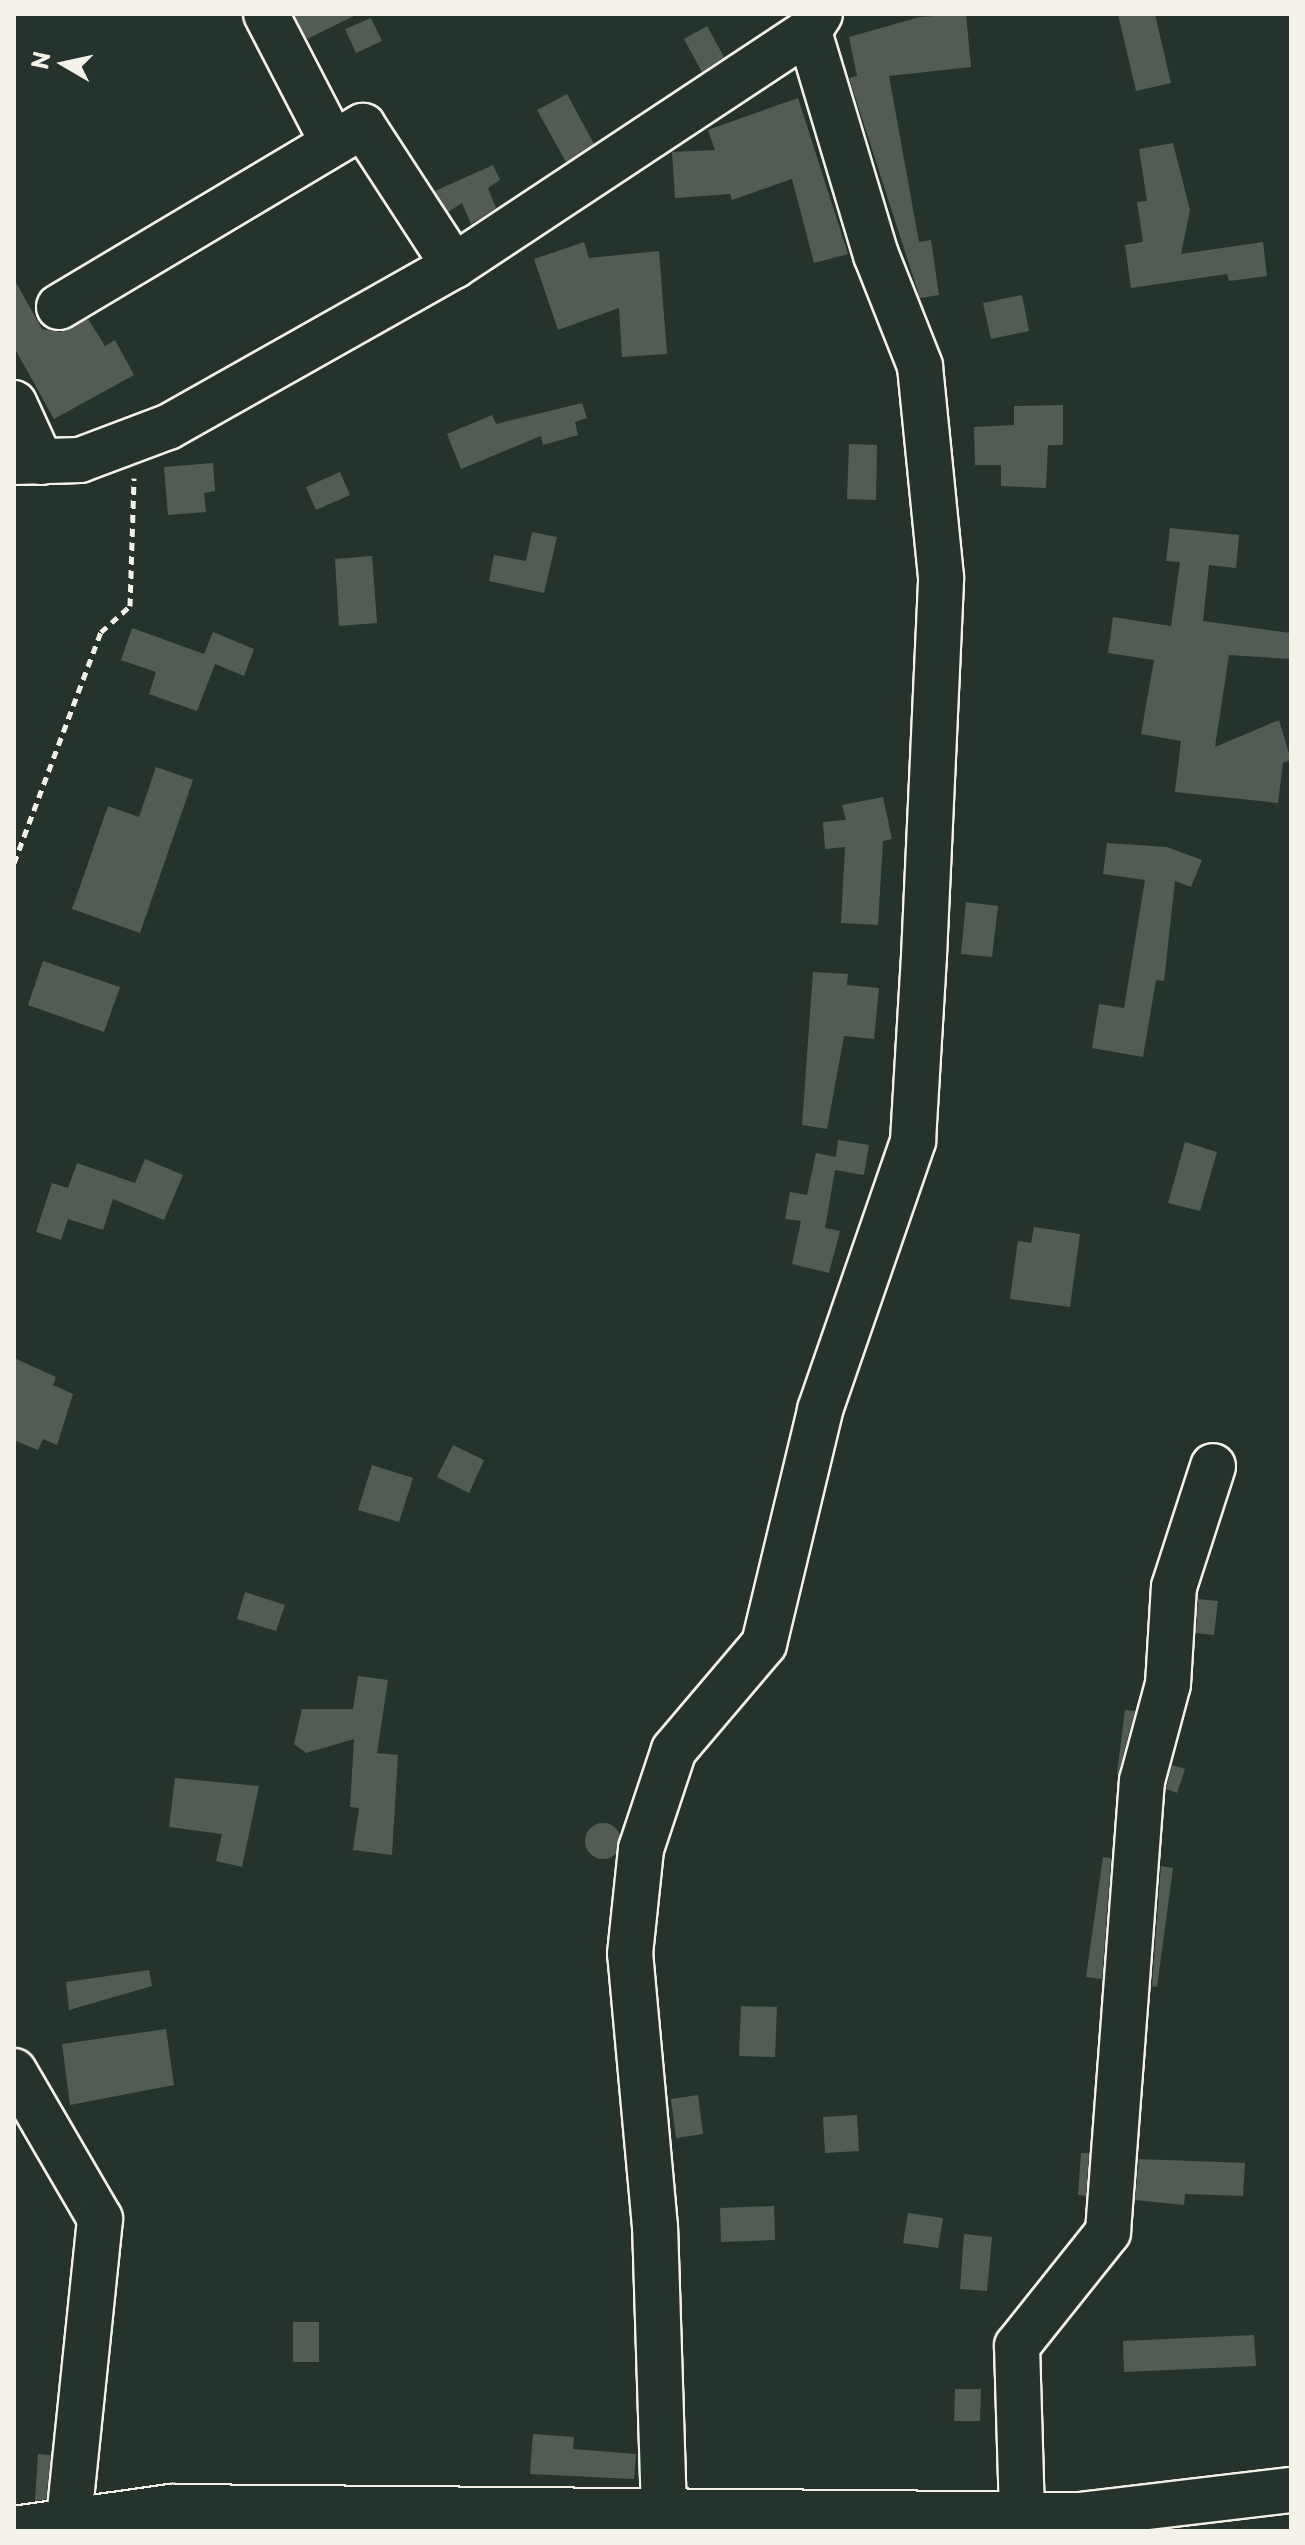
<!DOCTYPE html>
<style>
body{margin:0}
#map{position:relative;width:1305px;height:2545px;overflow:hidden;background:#26332d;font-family:"Playpen Sans",sans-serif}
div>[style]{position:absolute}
.building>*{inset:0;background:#525c55}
.round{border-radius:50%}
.path>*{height:5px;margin-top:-2.5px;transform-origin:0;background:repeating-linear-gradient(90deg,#f4f1e8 0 8px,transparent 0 14px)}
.roads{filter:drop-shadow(2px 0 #f4f1e8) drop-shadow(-2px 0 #f4f1e8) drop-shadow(0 2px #f4f1e8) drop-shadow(0 -2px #f4f1e8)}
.minor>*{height:44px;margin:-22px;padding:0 22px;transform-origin:22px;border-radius:22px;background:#26332d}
span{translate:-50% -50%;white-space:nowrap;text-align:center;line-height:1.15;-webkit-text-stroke:6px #26332d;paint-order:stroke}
.frame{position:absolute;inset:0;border:16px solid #f4f1e8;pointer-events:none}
.north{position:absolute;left:24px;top:24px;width:80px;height:80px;-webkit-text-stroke:6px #26332d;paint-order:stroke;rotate:279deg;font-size:22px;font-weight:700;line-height:32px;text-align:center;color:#f4f1e8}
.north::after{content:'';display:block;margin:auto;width:28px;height:36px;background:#f4f1e8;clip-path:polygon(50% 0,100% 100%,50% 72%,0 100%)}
</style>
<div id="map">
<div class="building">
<i style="clip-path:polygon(294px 14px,358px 14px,307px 39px)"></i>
<i style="clip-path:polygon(966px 14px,971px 67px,889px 76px,919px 242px,931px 240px,939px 295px,920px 298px,849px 78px,857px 76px,849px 37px,920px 17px)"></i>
<i style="clip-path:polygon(1118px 14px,1155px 14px,1171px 83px,1136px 91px)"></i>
<i style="clip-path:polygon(371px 18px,382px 41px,356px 53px,345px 29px)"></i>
<i style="clip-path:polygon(707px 26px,724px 57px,702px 72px,684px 39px)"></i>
<i style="clip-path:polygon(567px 94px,594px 144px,566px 162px,537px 110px)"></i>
<i style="clip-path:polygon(798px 98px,848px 254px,814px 263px,792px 179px,732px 200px,730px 194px,675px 198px,672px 152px,715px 150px,708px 130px)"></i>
<i style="clip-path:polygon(1173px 143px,1190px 210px,1181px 254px,1263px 242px,1267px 276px,1229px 281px,1227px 274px,1131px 288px,1125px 245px,1143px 242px,1137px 202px,1147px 201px,1139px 149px)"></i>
<i style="clip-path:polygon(493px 165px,500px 180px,488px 188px,496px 208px,471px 224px,462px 203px,448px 212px,435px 191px)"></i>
<i style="clip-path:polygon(584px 242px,589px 258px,659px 251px,667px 354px,622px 357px,619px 308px,558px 330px,534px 259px)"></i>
<i style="clip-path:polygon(14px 279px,42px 329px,60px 332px,88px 319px,105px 346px,115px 340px,134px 375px,54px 419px,14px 347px)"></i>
<i style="clip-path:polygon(1022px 295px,1029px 331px,991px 339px,983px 303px)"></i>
<i style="clip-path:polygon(582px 403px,587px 418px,575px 422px,578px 435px,543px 445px,541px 436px,461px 469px,447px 434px,492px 415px,496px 424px)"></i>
<i style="clip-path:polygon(1063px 405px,1063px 445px,1048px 445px,1046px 488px,1001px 486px,1001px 465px,975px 465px,974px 427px,1014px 425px,1014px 406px)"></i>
<i style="clip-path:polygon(849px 444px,877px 445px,876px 500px,847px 499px)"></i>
<i style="clip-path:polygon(213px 463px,215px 491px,204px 493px,206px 512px,168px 515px,164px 467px)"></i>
<i style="clip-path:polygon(340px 472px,350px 495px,316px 510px,306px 487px)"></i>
<i style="clip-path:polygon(1170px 528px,1239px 535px,1236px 568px,1209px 565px,1203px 621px,1291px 633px,1291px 659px,1229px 655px,1215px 747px,1279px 720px,1291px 760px,1283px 763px,1278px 803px,1175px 792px,1181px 741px,1141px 734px,1154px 660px,1108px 653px,1113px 617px,1171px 626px,1180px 562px,1166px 561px)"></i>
<i style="clip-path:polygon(532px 532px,557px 537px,544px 593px,489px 581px,494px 555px,526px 561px)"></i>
<i style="clip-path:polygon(372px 556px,377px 623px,339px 626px,335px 559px)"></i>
<i style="clip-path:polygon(132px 628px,204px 654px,213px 632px,254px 649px,244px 676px,215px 664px,197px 711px,149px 694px,156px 672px,121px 660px)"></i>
<i style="clip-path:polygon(156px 767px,193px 780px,140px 933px,72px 909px,108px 806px,139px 817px)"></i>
<i style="clip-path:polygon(883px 797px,892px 839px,883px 841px,878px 925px,841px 923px,845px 847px,825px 849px,823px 822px,846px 820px,842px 805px)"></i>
<i style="clip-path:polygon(1107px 843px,1167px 847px,1202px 860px,1191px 887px,1175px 881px,1164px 981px,1156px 980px,1143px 1057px,1092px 1048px,1099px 1004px,1124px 1008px,1145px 880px,1103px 874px)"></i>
<i style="clip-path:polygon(966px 902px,998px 906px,992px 957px,961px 954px)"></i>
<i style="clip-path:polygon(43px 961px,120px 987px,104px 1032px,28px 1005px)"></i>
<i style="clip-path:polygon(813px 972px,848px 974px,847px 985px,879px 988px,874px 1039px,844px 1036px,827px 1129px,802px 1125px)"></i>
<i style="clip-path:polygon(838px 1140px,869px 1145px,864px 1175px,835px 1170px,825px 1228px,840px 1231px,829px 1273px,792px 1264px,801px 1221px,785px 1219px,790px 1192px,807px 1195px,816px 1153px,836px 1157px)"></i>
<i style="clip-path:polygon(1185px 1142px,1217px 1152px,1200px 1211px,1168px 1203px)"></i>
<i style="clip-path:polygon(145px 1159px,183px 1175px,164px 1220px,113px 1199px,103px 1230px,68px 1219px,61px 1240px,36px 1232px,52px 1183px,68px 1188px,77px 1163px,135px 1183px)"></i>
<i style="clip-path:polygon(1034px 1227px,1080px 1234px,1070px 1307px,1010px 1299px,1018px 1241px,1031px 1243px)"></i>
<i style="clip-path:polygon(14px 1358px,56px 1377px,53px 1385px,73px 1394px,57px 1445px,43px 1439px,38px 1450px,14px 1440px)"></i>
<i style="clip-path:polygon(453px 1445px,484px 1460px,469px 1493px,437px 1477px)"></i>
<i style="clip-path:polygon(372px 1465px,413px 1478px,399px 1522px,358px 1510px)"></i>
<i style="clip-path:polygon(245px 1592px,285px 1605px,276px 1631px,237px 1619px)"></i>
<i style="clip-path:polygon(1198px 1599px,1218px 1601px,1214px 1635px,1196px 1633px)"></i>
<i style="clip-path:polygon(358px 1676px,388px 1680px,377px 1753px,398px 1755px,392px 1855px,353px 1850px,359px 1808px,350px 1807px,354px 1739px,306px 1753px,294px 1744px,302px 1709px,353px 1709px)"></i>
<i style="clip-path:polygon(1125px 1710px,1135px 1711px,1118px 1774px,1117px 1774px)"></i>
<i style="clip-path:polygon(1172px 1765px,1185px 1769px,1177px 1793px,1166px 1789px)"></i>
<i style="clip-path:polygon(175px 1778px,259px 1786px,242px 1867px,216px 1861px,222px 1834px,169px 1827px)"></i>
<i class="round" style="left:585px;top:1823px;width:36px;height:36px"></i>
<i style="clip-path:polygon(1103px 1857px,1111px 1858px,1102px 1979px,1086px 1977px)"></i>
<i style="clip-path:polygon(1161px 1866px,1173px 1868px,1157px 1987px,1152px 1986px)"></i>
<i style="clip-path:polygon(149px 1970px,152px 1986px,69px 2010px,66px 1982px)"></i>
<i style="clip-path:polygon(741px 2006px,777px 2007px,775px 2057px,739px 2056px)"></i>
<i style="clip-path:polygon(166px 2029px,174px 2085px,70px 2105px,62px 2044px)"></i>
<i style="clip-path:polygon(698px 2095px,703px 2134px,676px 2138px,671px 2099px)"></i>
<i style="clip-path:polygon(857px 2115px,859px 2151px,825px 2153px,823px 2117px)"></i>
<i style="clip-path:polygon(1081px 2153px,1089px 2153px,1086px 2196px,1078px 2195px)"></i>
<i style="clip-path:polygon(1139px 2159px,1245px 2163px,1243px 2196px,1185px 2194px,1184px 2205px,1135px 2200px)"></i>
<i style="clip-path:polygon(774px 2206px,775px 2240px,721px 2242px,720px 2208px)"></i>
<i style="clip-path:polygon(908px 2213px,943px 2218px,938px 2248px,903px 2243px)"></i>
<i style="clip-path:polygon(964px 2234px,992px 2237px,987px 2291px,960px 2289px)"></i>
<i style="clip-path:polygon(293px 2322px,319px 2322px,319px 2362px,293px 2362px)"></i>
<i style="clip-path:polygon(1254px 2335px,1256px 2366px,1124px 2372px,1123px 2341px)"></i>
<i style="clip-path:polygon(955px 2389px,981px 2389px,980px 2421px,954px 2421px)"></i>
<i style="clip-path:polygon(533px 2434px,574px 2437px,573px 2449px,636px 2454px,634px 2479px,530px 2474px)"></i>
<i style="clip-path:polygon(38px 2454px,51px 2455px,46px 2499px,35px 2501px)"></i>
</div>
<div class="path">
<i style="left:14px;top:863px;width:247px;rotate:-69.4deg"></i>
<i style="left:101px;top:632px;width:39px;rotate:-42deg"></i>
<i style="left:130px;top:606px;width:128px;rotate:-88.2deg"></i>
</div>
<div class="roads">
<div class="minor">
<i style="left:266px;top:14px;width:145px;rotate:62.6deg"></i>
<i style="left:59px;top:307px;width:354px;rotate:-30.8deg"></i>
<i style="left:363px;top:126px;width:167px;rotate:57deg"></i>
<i style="left:14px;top:403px;width:65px;rotate:65.4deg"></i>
<i style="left:14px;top:462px;width:66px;rotate:-1.7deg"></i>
<i style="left:80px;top:460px;width:94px;rotate:-20.6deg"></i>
<i style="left:168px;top:427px;width:328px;rotate:-29.4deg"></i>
<i style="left:454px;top:266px;width:426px;rotate:-33.5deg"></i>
<i style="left:809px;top:31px;width:20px;rotate:-57deg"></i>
<i style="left:14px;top:2071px;width:171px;rotate:59.8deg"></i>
<i style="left:100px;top:2219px;width:304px;rotate:95.9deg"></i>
<i style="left:664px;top:2511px;width:284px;rotate:-91.8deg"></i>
<i style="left:655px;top:2227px;width:274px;rotate:-95.2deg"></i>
<i style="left:630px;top:1954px;width:106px;rotate:-84deg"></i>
<i style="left:641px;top:1849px;width:104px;rotate:-71.6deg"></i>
<i style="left:674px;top:1750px;width:139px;rotate:-49.7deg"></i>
<i style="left:764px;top:1644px;width:241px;rotate:-76.5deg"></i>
<i style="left:820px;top:1410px;width:285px;rotate:-70.9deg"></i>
<i style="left:913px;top:1141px;width:185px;rotate:-86.6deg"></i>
<i style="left:924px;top:956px;width:379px;rotate:-87.4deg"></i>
<i style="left:941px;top:577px;width:212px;rotate:-95.7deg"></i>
<i style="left:920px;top:366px;width:119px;rotate:-111.6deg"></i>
<i style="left:876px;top:255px;width:234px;rotate:-106.7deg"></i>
<i style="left:1022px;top:2514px;width:168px;rotate:-91.7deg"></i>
<i style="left:1017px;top:2346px;width:146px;rotate:-51.4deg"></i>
<i style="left:1108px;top:2232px;width:452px;rotate:-85.7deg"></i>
<i style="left:1142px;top:1781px;width:100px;rotate:-75deg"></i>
<i style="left:1168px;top:1684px;width:97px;rotate:-86.5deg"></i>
<i style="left:1174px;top:1587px;width:127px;rotate:-72.1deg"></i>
<i style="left:14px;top:2529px;width:159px;rotate:-8deg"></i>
<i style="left:171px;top:2507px;width:909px;rotate:0.5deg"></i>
<i style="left:1080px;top:2515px;width:212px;rotate:-6.8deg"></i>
</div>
</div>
<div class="frame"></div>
<div class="north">N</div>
</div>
